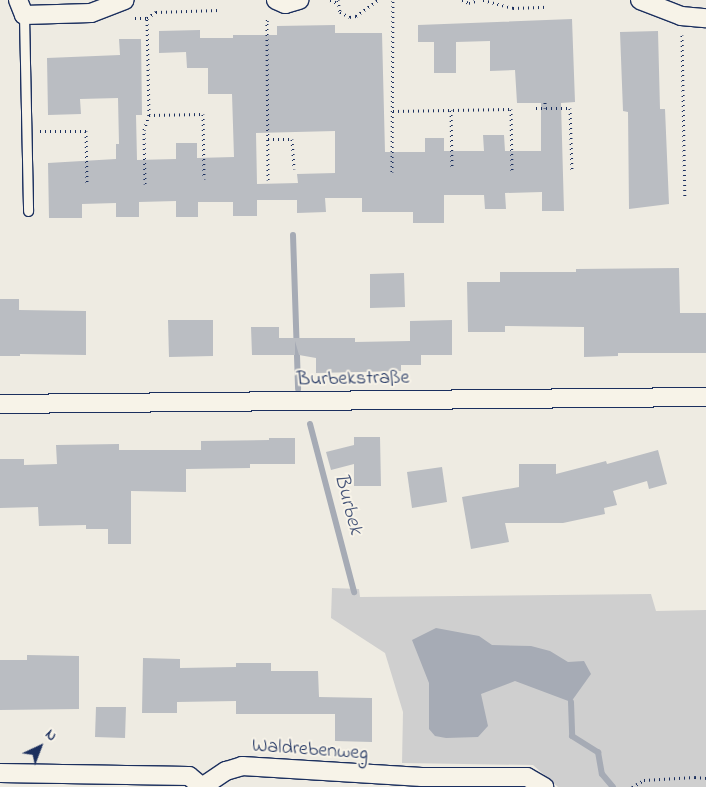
<!DOCTYPE html>
<meta charset="utf-8">
<style>
body{margin:0}
#map{position:relative;width:706px;height:787px;overflow:hidden;background:#eeebe2;font-family:"Indie Flower",sans-serif}
div>[style]{position:absolute}
.green>*{inset:0;background:#cfcfcf}
.water>*{inset:0;background:#a6abb5}
.stream>*{height:6px;margin:-3px;padding:0 3px;transform-origin:3px;border-radius:3px;background:#a6abb5}
.building>*{inset:0;background:#babdc2}
.path>*{height:3px;margin-top:-1.5px;transform-origin:0;background:repeating-linear-gradient(90deg,#1b2f5e 0 1px,transparent 0 5px)}
.roads{filter:drop-shadow(1px 0 #1b2f5e) drop-shadow(-1px 0 #1b2f5e) drop-shadow(0 1px #1b2f5e) drop-shadow(0 -1px #1b2f5e)}
.lane>*{height:9px;margin:-4.5px;padding:0 4.5px;transform-origin:4.5px;border-radius:4.5px;background:#f7f3e8}
.street>*{height:18px;margin:-9px;padding:0 9px;transform-origin:9px;border-radius:9px;background:#f7f3e8}
span{translate:-50% -50%;white-space:nowrap;text-align:center;line-height:1.15;-webkit-text-stroke:4px #f7f3e8;paint-order:stroke}
.street-label{font-size:20px;color:#1b2f5e}
.water-label{font-size:21px;color:#455478;font-style:italic}
.north{position:absolute;left:15px;top:722px;width:50px;height:50px;-webkit-text-stroke:4px #f7f3e8;paint-order:stroke;rotate:43deg;font-size:14px;font-weight:700;line-height:20px;text-align:center;color:#1b2f5e}
.north::after{content:'';display:block;margin:auto;width:18px;height:22px;background:#1b2f5e;clip-path:polygon(50% 0,100% 100%,50% 72%,0 100%)}
</style>
<div id="map">
<div class="green">
<i style="clip-path:polygon(332px 588px,359px 589px,360px 597px,651px 594px,656px 611px,706px 610px,706px 787px,558px 787px,533px 765px,402px 763px,403px 712px,385px 653px,331px 618px)"></i>
</div>
<div class="water">
<i style="clip-path:polygon(436px 628px,479px 636px,492px 645px,531px 646px,550px 651px,568px 662px,584px 661px,591px 674px,571px 702px,515px 681px,481px 694px,488px 726px,478px 737px,446px 738px,435px 736px,429px 729px,429px 683px,412px 640px)"></i>
</div>
<div class="stream">
<i style="left:293px;top:235px;width:154px;rotate:88.1deg"></i>
<i style="left:310px;top:424px;width:174px;rotate:75.3deg"></i>
<i style="left:571px;top:702px;width:34px;rotate:88deg"></i>
<i style="left:572px;top:736px;width:31px;rotate:32deg"></i>
<i style="left:598px;top:752px;width:22px;rotate:80deg"></i>
<i style="left:602px;top:774px;width:17px;rotate:50deg"></i>
</div>
<div class="building">
<i style="clip-path:polygon(evenodd,572px 19px,575px 102px,561px 103px,564px 211px,542px 211px,542px 192px,505px 193px,506px 209px,485px 209px,484px 195px,444px 195px,444px 223px,413px 223px,413px 212px,362px 212px,362px 198px,325px 198px,326px 212px,297px 213px,297px 200px,257px 200px,257px 216px,233px 216px,233px 202px,198px 202px,198px 217px,176px 217px,176px 201px,139px 202px,139px 217px,116px 217px,116px 203px,82px 204px,82px 218px,49px 218px,48px 163px,116px 159px,116px 144px,119px 144px,118px 98px,80px 99px,81px 114px,48px 115px,47px 58px,120px 55px,119px 39px,141px 39px,142px 115px,136px 115px,137px 160px,176px 159px,176px 143px,197px 143px,197px 158px,234px 157px,232px 94px,208px 94px,208px 68px,187px 68px,186px 52px,159px 53px,159px 31px,200px 30px,200px 38px,233px 38px,233px 35px,277px 35px,277px 26px,335px 25px,335px 33px,382px 33px,385px 152px,425px 152px,425px 138px,444px 138px,444px 151px,484px 151px,483px 135px,504px 135px,505px 151px,541px 151px,541px 103px,517px 103px,515px 70px,490px 71px,490px 41px,456px 42px,456px 73px,434px 73px,434px 42px,418px 42px,418px 25px,572px 19px,335px 131px,335px 173px,297px 174px,298px 183px,257px 184px,256px 133px,335px 131px)"></i>
<i style="clip-path:polygon(658px 31px,660px 109px,665px 109px,669px 204px,629px 209px,628px 112px,623px 111px,620px 32px)"></i>
<i style="clip-path:polygon(679px 268px,680px 313px,706px 313px,706px 353px,618px 353px,618px 356px,584px 357px,584px 327px,505px 326px,505px 332px,468px 332px,467px 282px,500px 282px,500px 272px,576px 272px,576px 269px)"></i>
<i style="clip-path:polygon(404px 273px,405px 307px,370px 308px,370px 274px)"></i>
<i style="clip-path:polygon(0 299px,19px 299px,19px 310px,86px 311px,86px 355px,20px 354px,20px 356px,0 356px)"></i>
<i style="clip-path:polygon(168px 320px,213px 320px,213px 356px,169px 357px)"></i>
<i style="clip-path:polygon(452px 320px,452px 355px,421px 355px,421px 365px,401px 365px,401px 371px,316px 373px,316px 358px,299px 355px,295px 341px,295px 355px,252px 355px,251px 327px,279px 327px,279px 338px,355px 338px,355px 342px,410px 341px,410px 321px)"></i>
<i style="clip-path:polygon(354px 437px,380px 437px,381px 486px,354px 486px,354px 464px,331px 470px,326px 452px,354px 445px)"></i>
<i style="clip-path:polygon(269px 438px,295px 438px,295px 464px,250px 464px,250px 468px,186px 469px,186px 492px,131px 491px,131px 544px,108px 544px,108px 529px,86px 529px,86px 525px,39px 526px,38px 507px,0 508px,0 459px,24px 459px,24px 465px,57px 464px,56px 445px,119px 444px,119px 450px,201px 450px,201px 441px,269px 440px)"></i>
<i style="clip-path:polygon(658px 450px,667px 484px,649px 489px,647px 481px,613px 491px,617px 505px,604px 508px,605px 514px,563px 523px,505px 523px,509px 542px,471px 549px,462px 497px,519px 487px,519px 464px,556px 464px,556px 474px,606px 461px,607px 464px)"></i>
<i style="clip-path:polygon(442px 467px,447px 502px,412px 508px,407px 472px)"></i>
<i style="clip-path:polygon(27px 655px,79px 656px,79px 709px,0 710px,0 660px,27px 660px)"></i>
<i style="clip-path:polygon(143px 658px,180px 659px,180px 668px,236px 667px,236px 663px,271px 663px,271px 671px,318px 671px,319px 697px,372px 698px,372px 742px,335px 741px,335px 714px,236px 714px,236px 701px,177px 702px,177px 713px,142px 713px)"></i>
<i style="clip-path:polygon(96px 707px,126px 707px,125px 738px,95px 737px)"></i>
</div>
<div class="path">
<i style="left:330px;top:0;width:9px;rotate:21deg"></i>
<i style="left:338px;top:0;width:12px;rotate:81deg"></i>
<i style="left:340px;top:12px;width:11px;rotate:27deg"></i>
<i style="left:350px;top:17px;width:6px;rotate:-9deg"></i>
<i style="left:356px;top:16px;width:27px;rotate:-36deg"></i>
<i style="left:462px;top:0;width:8px;rotate:23deg"></i>
<i style="left:469px;top:3px;width:10px;rotate:-17deg"></i>
<i style="left:483px;top:0;width:31px;rotate:15deg"></i>
<i style="left:513px;top:8px;width:35px;rotate:-2deg"></i>
<i style="left:135px;top:18px;width:12px"></i>
<i style="left:147px;top:18px;width:11px;rotate:-34deg"></i>
<i style="left:156px;top:12px;width:63px;rotate:-1.8deg"></i>
<i style="left:682px;top:35px;width:164px;rotate:89deg"></i>
<i style="left:536px;top:108px;width:34px"></i>
<i style="left:570px;top:108px;width:63px;rotate:88.2deg"></i>
<i style="left:545px;top:108px;width:6px;rotate:-90deg"></i>
<i style="left:451px;top:110px;width:59px;rotate:89deg"></i>
<i style="left:393px;top:111px;width:118px;rotate:-1deg"></i>
<i style="left:511px;top:109px;width:64px;rotate:89.1deg"></i>
<i style="left:149px;top:115px;width:54px;rotate:-1.1deg"></i>
<i style="left:203px;top:114px;width:65px;rotate:89.1deg"></i>
<i style="left:40px;top:131px;width:46px"></i>
<i style="left:86px;top:131px;width:53px;rotate:88.9deg"></i>
<i style="left:268px;top:139px;width:24px"></i>
<i style="left:292px;top:139px;width:30px;rotate:86deg"></i>
<i style="left:392px;top:172px;width:172px;rotate:-89.7deg"></i>
<i style="left:268px;top:180px;width:159px;rotate:-90.4deg"></i>
<i style="left:267px;top:21px;width:4px;rotate:-63deg"></i>
<i style="left:145px;top:184px;width:54px;rotate:-91.1deg"></i>
<i style="left:144px;top:130px;width:16px;rotate:-72deg"></i>
<i style="left:149px;top:115px;width:97px;rotate:-91.2deg"></i>
<i style="left:632px;top:787px;width:14px;rotate:-30deg"></i>
<i style="left:644px;top:780px;width:51px;rotate:-3.4deg"></i>
<i style="left:695px;top:777px;width:11px;rotate:5deg"></i>
</div>
<div class="roads">
<div class="lane">
<i style="left:24px;top:15px;width:196px;rotate:88.8deg"></i>
</div>
<div class="street">
<i style="left:18px;top:0;width:16px;rotate:68deg"></i>
<i style="left:24px;top:15px;width:67px;rotate:-1.7deg"></i>
<i style="left:91px;top:13px;width:36px;rotate:-21deg"></i>
<i style="left:276px;top:0;width:10px;rotate:24deg"></i>
<i style="left:285px;top:4px;width:15px;rotate:-16deg"></i>
<i style="left:640px;top:0;width:44px;rotate:21.3deg"></i>
<i style="left:681px;top:16px;width:25px;rotate:5deg"></i>
<i style="left:0;top:404px;width:706px;rotate:-0.57deg"></i>
<i style="left:0;top:773px;width:189px;rotate:0.9deg"></i>
<i style="left:189px;top:776px;width:17px;rotate:40deg"></i>
<i style="left:202px;top:787px;width:29px;rotate:-34deg"></i>
<i style="left:226px;top:771px;width:17px;rotate:-17deg"></i>
<i style="left:242px;top:766px;width:180px;rotate:3.5deg"></i>
<i style="left:422px;top:777px;width:105px"></i>
<i style="left:527px;top:777px;width:20px;rotate:30deg"></i>
</div>
</div>
<div class="street-label">
<span style="left:353px;top:379px;rotate:-1deg">Burbekstraße</span>
<span style="left:310px;top:750px;rotate:4deg">Waldrebenweg</span>
</div>
<div class="water-label">
<span style="left:348px;top:504px;rotate:75deg">Burbek</span>
</div>
<div class="north">N</div>
</div>
